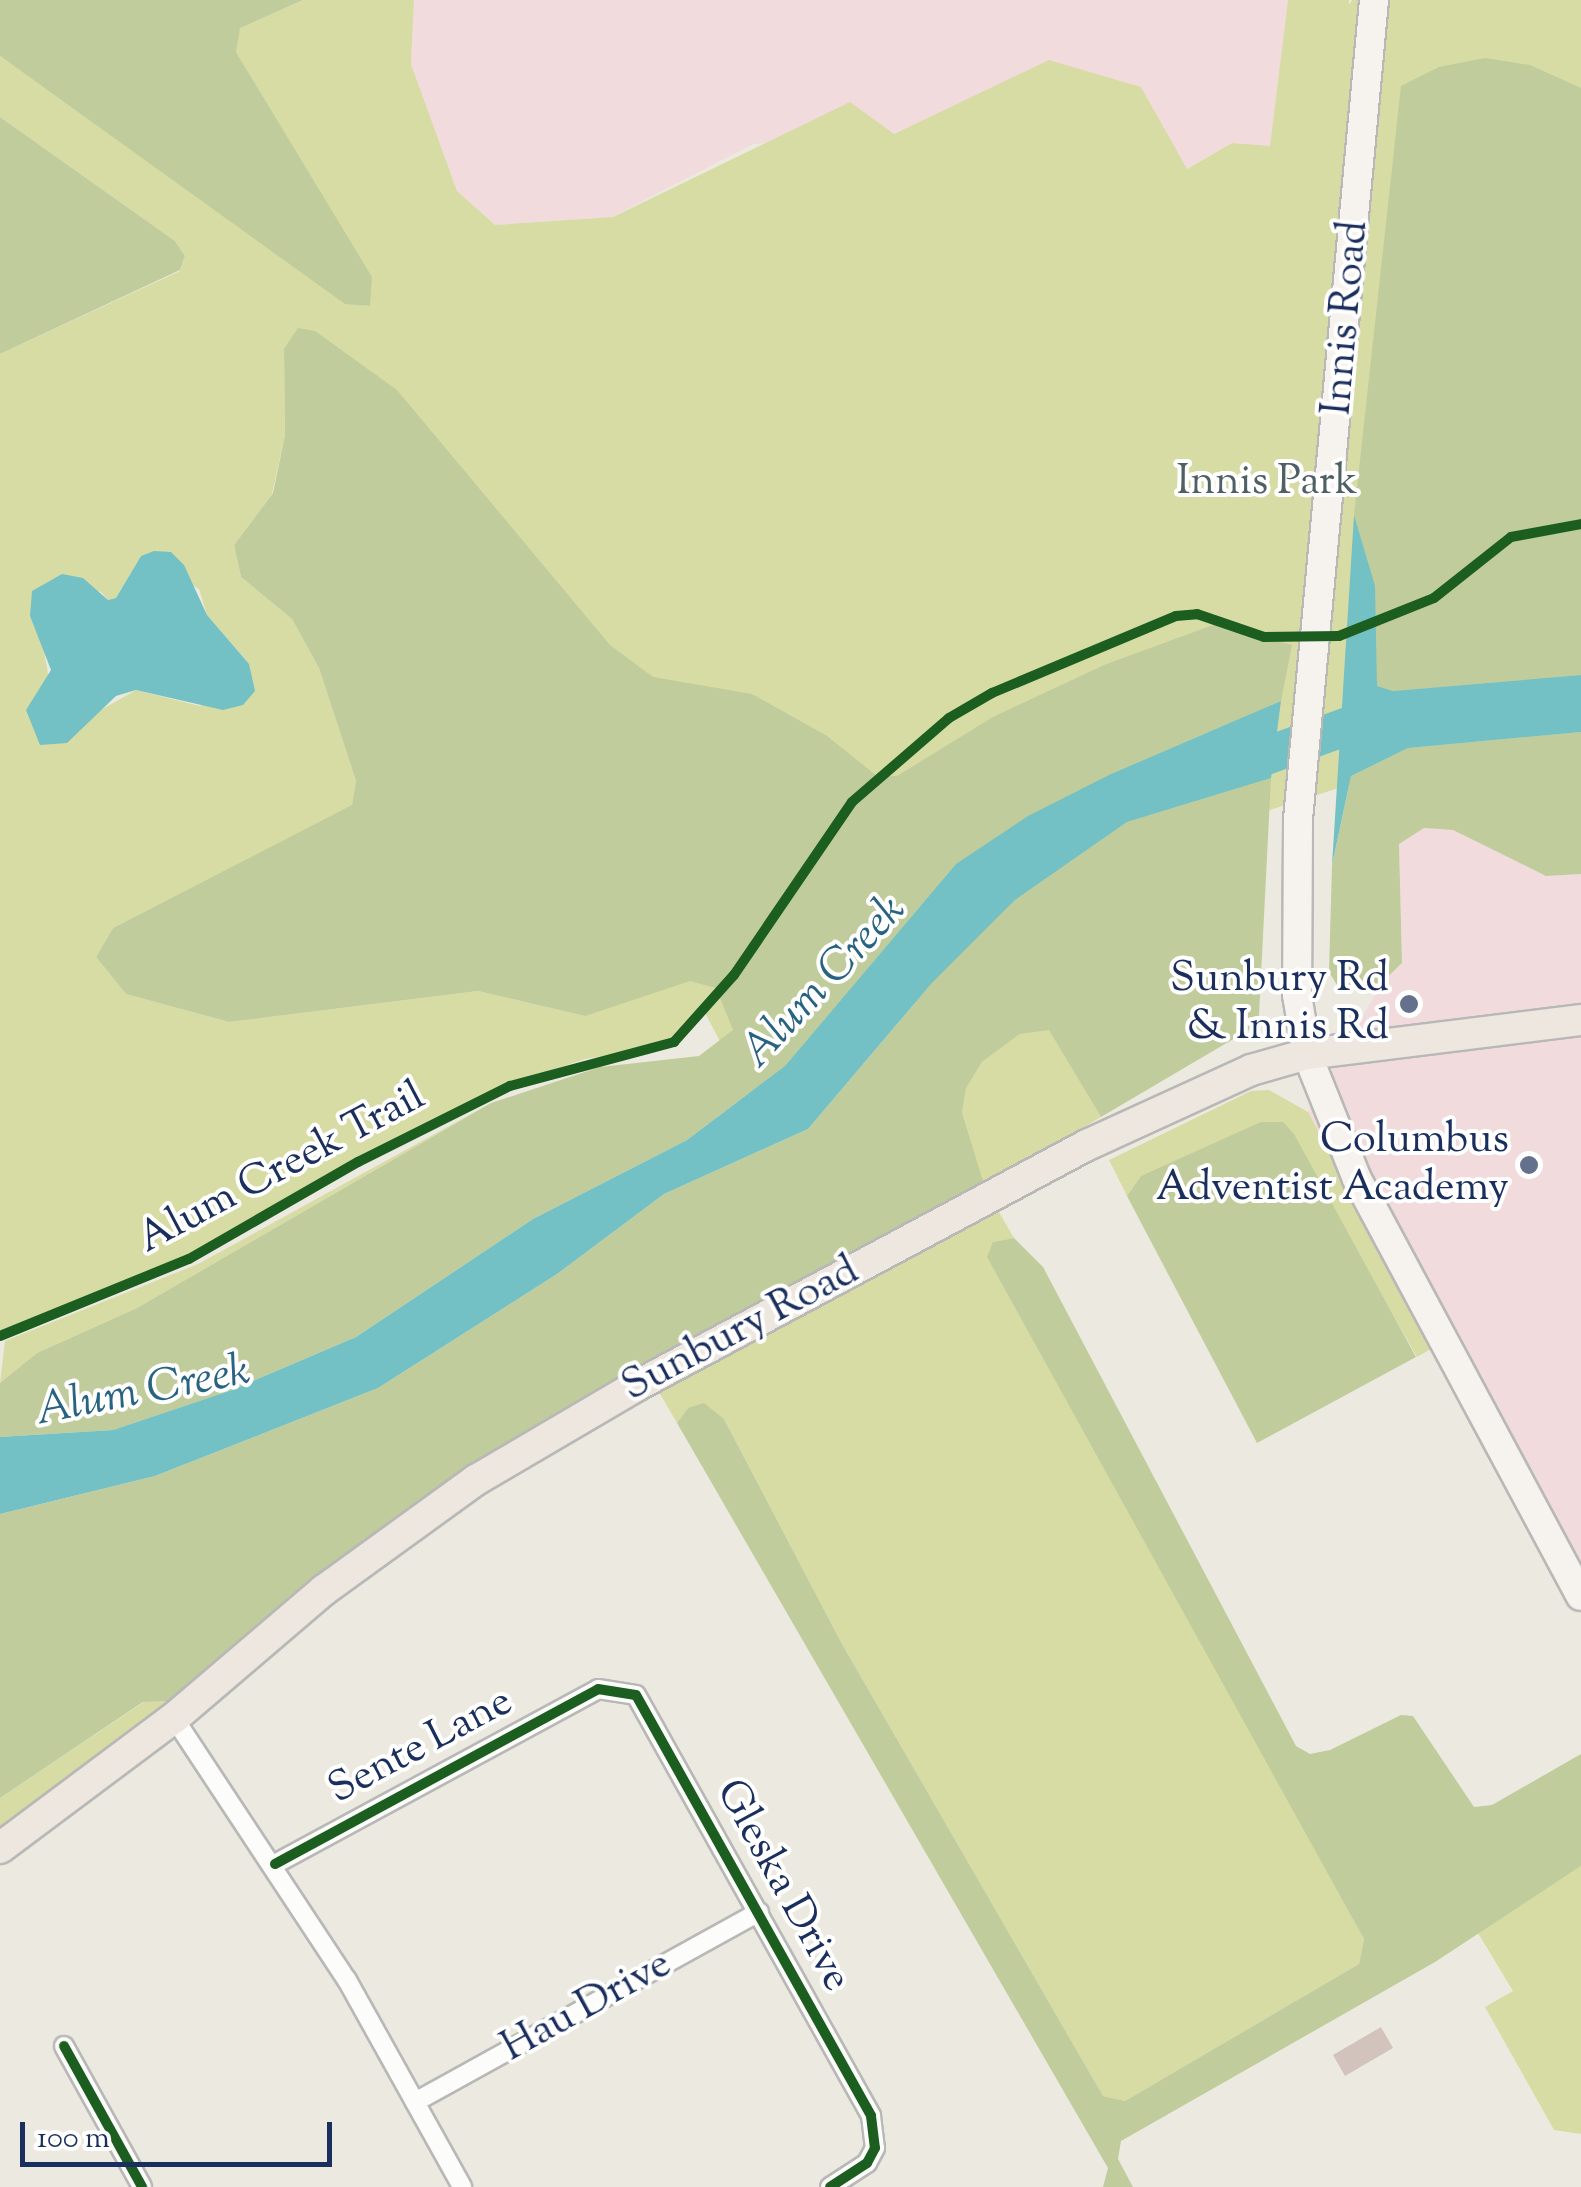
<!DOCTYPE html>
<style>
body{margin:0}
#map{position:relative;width:1581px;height:2187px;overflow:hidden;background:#eceae0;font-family:"Sorts Mill Goudy",serif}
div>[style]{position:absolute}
.built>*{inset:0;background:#f1dbdd}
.green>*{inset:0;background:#d7dca4}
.forest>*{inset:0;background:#c0cc9c}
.water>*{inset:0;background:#73c1c4}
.river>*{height:38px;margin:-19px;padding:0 19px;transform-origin:19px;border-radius:19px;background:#73c1c4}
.building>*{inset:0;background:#d2c4bd}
.roads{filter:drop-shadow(2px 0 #b8b8b7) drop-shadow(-2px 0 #b8b8b7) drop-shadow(0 2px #b8b8b7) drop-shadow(0 -2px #b8b8b7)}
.minor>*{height:18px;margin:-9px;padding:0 9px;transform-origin:9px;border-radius:9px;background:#fcfcfa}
.secondary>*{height:28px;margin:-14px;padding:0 14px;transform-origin:14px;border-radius:14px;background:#f6f3ef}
.primary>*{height:30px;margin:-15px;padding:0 15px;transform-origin:15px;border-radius:15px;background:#eee7df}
.cycleway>*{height:10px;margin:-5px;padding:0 5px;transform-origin:5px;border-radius:5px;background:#1b5e20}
.dots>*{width:28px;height:28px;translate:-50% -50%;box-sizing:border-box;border:5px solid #fff;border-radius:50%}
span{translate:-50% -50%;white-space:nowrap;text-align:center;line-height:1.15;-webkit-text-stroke:8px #fff;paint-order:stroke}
.street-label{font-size:42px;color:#1b2f5e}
.park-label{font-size:42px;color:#4e6064}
.poi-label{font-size:42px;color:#1b2f5e}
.right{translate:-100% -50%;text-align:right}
.water-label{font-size:45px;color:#296382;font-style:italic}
.scale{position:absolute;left:20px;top:2122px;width:312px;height:45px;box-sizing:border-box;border:5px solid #1b2f5e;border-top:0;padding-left:12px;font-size:30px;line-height:35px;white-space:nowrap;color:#1b2f5e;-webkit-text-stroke:8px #fff;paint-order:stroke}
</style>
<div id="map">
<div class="built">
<i style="clip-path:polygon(414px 0,1288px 0,1270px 147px,1232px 143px,1186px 169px,1141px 87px,1049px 61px,894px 134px,753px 144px,612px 217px,495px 225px,457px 191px,411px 64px)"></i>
<i style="clip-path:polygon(1424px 828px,1453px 830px,1546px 876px,1581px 874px,1581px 1589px,1436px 1346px,1308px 1112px,1383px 981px,1402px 963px,1399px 843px)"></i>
</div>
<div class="green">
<i style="clip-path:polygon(evenodd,303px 0,414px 0,411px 64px,457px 191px,495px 225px,613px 217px,850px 102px,894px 134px,1049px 60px,1141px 87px,1187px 169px,1232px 143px,1270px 146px,1288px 0,1349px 0,1349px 5px,1352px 0,1581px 0,1581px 737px,1442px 755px,1167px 843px,754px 1106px,703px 1009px,692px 1026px,658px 1047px,585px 1059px,504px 1086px,207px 1248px,0 1331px,0 354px,180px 271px,185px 256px,175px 241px,0 117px,0 56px,345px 303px,369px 306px,371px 277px,236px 52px,239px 28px,303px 0,284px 349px,585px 1016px,478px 991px,229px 1022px,126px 994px,96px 957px,113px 928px,352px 806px,356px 781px,319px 668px,292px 619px,241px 577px,234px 545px,272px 494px,285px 435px,284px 349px,303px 0,141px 556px,199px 589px,207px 615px,249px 664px,200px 706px,136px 690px,99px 711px,26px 710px,49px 679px,42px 640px,100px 591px,108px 600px,116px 598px,141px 556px)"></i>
<i style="clip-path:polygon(1049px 1029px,1101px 1117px,972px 1193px,962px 1113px,966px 1087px,982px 1062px,1020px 1034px)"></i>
<i style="clip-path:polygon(1269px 1090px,1308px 1112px,1436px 1346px,1417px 1357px,1283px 1122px,1141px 1176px,1127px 1196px,1109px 1160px,1251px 1091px)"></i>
<i style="clip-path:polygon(491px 1103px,137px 1308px,37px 1353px,0 1383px,5px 1341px,198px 1264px)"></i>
<i style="clip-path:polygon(996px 1207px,1014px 1238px,993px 1242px,1364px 1939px,1359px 1964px,1125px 2101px,1103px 2096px,842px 1644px,724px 1419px,688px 1408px,677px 1423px,656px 1387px)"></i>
<i style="clip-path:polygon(180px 1701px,0 1835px,0 1798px,144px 1702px)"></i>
<i style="clip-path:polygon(1581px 1866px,1581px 2134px,1554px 2130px,1485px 2007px,1513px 1991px,1478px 1933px)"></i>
</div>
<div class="forest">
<i style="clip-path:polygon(0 0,303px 0,240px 28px,236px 52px,372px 277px,370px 306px,345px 304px,0 56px)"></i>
<i style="clip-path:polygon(1485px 58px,1530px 65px,1581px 88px,1581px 675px,1393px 691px,1376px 686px,1354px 515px,1401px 86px,1439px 67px)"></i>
<i style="clip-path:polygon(0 117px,175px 241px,185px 256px,180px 270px,0 354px)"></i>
<i style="clip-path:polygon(298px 328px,315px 331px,397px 390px,610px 645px,653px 677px,752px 694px,827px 736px,877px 776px,897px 776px,993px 717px,1104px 665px,1213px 625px,1292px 645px,1281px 701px,1111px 774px,956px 864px,785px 1066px,687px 1140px,533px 1219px,356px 1337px,232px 1390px,113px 1430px,0 1437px,0 1383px,37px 1353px,137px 1308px,491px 1103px,600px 1067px,699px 1056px,733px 1030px,716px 988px,690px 981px,585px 1016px,478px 991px,229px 1022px,126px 994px,96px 957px,113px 928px,352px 805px,356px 781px,319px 668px,292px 619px,241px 577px,234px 545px,273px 493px,285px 435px,284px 349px)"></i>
<i style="clip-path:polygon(1581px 732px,1581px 874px,1546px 876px,1453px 830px,1424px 828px,1399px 844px,1402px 963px,1383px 981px,1359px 990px,1337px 985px,1329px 972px,1332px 865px,1351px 776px,1408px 748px)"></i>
<i style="clip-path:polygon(1271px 778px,1259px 1015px,1252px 1028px,1101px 1117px,1049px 1030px,1020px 1034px,982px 1062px,966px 1088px,962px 1113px,983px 1181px,972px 1193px,644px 1366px,180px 1701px,143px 1702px,0 1798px,0 1514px,155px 1476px,378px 1388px,557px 1274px,664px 1194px,808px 1129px,931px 984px,1015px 900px,1127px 822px)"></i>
<i style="clip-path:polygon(1261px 1122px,1283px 1122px,1294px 1134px,1416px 1357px,1257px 1443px,1127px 1196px,1141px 1176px)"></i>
<i style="clip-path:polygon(1014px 1238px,1043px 1267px,1296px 1746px,1310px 1754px,1330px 1750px,1401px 1715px,1413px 1716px,1474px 1807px,1492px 1805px,1581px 1754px,1581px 1866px,1435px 1962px,1121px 2141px,1118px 2159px,1133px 2187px,1103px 2187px,1108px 2168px,677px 1423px,688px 1408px,704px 1403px,724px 1419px,842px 1644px,1103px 2096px,1125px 2101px,1359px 1964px,1364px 1939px,987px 1257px,993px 1242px)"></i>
</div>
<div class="water">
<i style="clip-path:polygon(1354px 515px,1375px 586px,1377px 686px,1393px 691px,1581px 675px,1581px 732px,1408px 748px,1351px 776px,1332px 865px)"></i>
<i style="clip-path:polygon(154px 551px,171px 552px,184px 565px,207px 615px,249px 664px,255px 691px,243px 705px,223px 710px,136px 690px,116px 696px,67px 743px,40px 745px,26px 710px,51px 670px,30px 616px,32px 591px,62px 574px,83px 578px,108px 600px,116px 598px,141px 556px)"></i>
<i style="clip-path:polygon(1281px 701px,1271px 778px,1127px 822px,1015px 900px,931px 984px,808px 1129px,664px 1194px,557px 1274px,378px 1388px,155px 1476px,0 1514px,0 1437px,113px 1430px,232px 1390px,356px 1337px,533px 1219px,687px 1140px,785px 1066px,956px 864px,1028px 816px,1111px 774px)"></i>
</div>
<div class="river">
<i style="left:1225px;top:771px;width:175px;rotate:-20.1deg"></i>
</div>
<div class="building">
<i style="clip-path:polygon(1381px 2027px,1393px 2048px,1345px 2076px,1333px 2055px)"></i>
</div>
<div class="roads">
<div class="minor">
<i style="left:174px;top:1718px;width:314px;rotate:56.6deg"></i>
<i style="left:347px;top:1980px;width:237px;rotate:60.9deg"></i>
<i style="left:275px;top:1864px;width:367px;rotate:-28.4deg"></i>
<i style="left:598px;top:1689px;width:38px;rotate:9deg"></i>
<i style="left:636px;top:1695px;width:482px;rotate:60.8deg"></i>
<i style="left:871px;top:2116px;width:32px;rotate:83deg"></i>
<i style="left:875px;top:2148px;width:17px;rotate:118deg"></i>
<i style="left:867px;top:2163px;width:44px;rotate:147deg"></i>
<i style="left:64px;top:2046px;width:161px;rotate:61deg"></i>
<i style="left:415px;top:2102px;width:393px;rotate:-28.9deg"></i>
</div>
<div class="secondary">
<i style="left:1374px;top:0;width:824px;rotate:95.3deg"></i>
<i style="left:1298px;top:820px;width:175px;rotate:90.3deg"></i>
<i style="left:1297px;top:995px;width:60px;rotate:80.4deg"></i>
<i style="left:1307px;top:1054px;width:135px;rotate:68.2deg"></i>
<i style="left:1357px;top:1179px;width:473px;rotate:61.8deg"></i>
</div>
<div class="primary">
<i style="left:0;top:1848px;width:217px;rotate:-36.8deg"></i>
<i style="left:174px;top:1718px;width:197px;rotate:-40.5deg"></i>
<i style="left:324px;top:1590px;width:188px;rotate:-35.9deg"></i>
<i style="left:476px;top:1480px;width:188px;rotate:-30.4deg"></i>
<i style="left:638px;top:1385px;width:507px;rotate:-28.13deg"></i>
<i style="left:1085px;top:1146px;width:183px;rotate:-24.6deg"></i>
<i style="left:1251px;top:1070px;width:58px;rotate:-15.9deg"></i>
<i style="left:1307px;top:1054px;width:276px;rotate:-7.1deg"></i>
</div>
</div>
<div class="cycleway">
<i style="left:0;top:1336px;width:204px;rotate:-22.2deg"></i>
<i style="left:189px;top:1259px;width:195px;rotate:-29.9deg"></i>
<i style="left:358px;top:1162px;width:170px;rotate:-26.6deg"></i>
<i style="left:510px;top:1086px;width:170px;rotate:-15deg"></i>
<i style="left:674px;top:1042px;width:90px;rotate:-48.2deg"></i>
<i style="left:734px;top:975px;width:209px;rotate:-55.7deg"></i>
<i style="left:852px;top:802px;width:128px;rotate:-40.9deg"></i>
<i style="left:949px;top:718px;width:50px;rotate:-30.2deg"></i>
<i style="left:992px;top:693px;width:199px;rotate:-22.7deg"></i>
<i style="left:1176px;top:616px;width:21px;rotate:-5deg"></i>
<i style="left:1197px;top:614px;width:71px;rotate:18.9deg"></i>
<i style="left:1264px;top:637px;width:75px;rotate:-0.8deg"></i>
<i style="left:1339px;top:636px;width:102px;rotate:-21.8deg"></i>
<i style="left:1434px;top:598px;width:98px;rotate:-38.4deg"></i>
<i style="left:1511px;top:537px;width:71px;rotate:-10.5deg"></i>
<i style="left:275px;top:1864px;width:367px;rotate:-28.4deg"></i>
<i style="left:598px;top:1689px;width:38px;rotate:9deg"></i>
<i style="left:636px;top:1695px;width:482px;rotate:60.8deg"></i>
<i style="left:871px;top:2116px;width:32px;rotate:83deg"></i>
<i style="left:875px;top:2148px;width:17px;rotate:118deg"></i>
<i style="left:867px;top:2163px;width:44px;rotate:147deg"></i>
<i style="left:64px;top:2046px;width:161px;rotate:61deg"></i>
</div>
<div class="dots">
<i style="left:1409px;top:1004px;background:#64708c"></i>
<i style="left:1529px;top:1165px;background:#64708c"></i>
</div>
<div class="street-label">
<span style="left:1347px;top:318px;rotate:-85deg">Innis Road</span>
<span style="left:282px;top:1169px;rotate:-28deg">Alum Creek Trail</span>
<span style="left:741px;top:1330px;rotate:-28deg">Sunbury Road</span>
<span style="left:421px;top:1747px;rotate:-28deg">Sente Lane</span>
<span style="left:782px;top:1886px;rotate:61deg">Gleska Drive</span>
<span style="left:587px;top:2007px;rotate:-29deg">Hau Drive</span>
</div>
<div class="park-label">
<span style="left:1267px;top:483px">Innis Park</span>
</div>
<div class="poi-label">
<span class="right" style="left:1389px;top:1004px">Sunbury Rd<br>&amp; Innis Rd</span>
<span class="right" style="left:1509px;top:1165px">Columbus<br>Adventist Academy</span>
</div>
<div class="water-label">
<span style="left:825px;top:983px;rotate:-47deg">Alum Creek</span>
<span style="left:143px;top:1393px;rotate:-11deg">Alum Creek</span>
</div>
<div class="scale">100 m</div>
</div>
